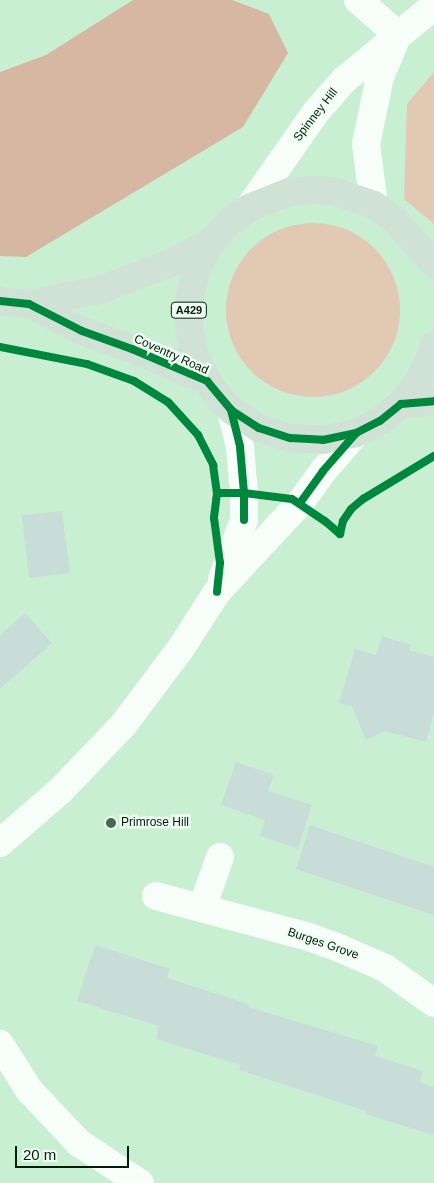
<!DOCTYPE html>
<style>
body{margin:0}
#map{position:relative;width:434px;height:1183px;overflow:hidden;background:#c8efd1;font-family:Arial,sans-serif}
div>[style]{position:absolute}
.green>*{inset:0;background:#e1c9b4}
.round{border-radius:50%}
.forest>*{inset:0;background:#d5b7a2}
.building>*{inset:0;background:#c9ddd8}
.minor>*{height:28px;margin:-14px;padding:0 14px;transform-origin:14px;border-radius:14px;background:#f7fdf8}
.tertiary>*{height:28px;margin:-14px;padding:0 14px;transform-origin:14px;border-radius:14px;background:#f7fdf8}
.primary>*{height:28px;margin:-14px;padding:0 14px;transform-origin:14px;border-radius:14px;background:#d0e1d6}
.cycleway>*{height:8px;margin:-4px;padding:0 4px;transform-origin:4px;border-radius:4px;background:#00873e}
.dots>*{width:14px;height:14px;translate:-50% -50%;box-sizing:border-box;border:2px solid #effcf1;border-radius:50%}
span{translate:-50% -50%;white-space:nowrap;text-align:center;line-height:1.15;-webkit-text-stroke:5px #effcf1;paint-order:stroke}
.shield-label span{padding:1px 4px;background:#effcf1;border:1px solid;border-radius:4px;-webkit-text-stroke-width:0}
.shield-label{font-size:11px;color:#021e0a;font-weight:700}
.street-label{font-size:12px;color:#021e0a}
.poi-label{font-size:12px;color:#021e0a}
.left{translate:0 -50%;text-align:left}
.scale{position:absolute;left:15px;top:1146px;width:114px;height:22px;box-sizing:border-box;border:2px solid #021e0a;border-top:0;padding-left:6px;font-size:15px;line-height:18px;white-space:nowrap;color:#021e0a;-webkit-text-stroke:4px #effcf1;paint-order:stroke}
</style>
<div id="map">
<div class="green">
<i style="clip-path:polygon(434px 72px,434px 224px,404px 199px,407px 104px)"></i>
<i class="round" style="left:226px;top:223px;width:174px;height:174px"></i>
</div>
<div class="forest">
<i style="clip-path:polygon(133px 0,232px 0,269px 14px,288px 53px,243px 127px,26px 257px,0 256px,0 72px,46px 55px)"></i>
</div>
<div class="building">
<i style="clip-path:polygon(62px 511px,70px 573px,29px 578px,22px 515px)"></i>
<i style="clip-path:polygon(25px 613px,52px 643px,0 689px,0 635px)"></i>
<i style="clip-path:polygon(382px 636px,411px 645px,409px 650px,434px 657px,434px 713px,426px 742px,385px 731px,366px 740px,352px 706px,339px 703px,355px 649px,376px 655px)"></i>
<i style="clip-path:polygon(236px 762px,274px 775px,268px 791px,312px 805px,298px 849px,260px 836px,265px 820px,221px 805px)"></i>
<i style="clip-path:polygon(310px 825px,434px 867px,434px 915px,296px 869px)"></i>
<i style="clip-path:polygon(95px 945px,170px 969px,167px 978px,249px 1004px,248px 1007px,378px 1046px,375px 1056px,423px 1071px,420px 1082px,434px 1087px,434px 1135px,365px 1114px,366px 1111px,239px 1070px,240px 1065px,156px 1039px,159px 1026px,77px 1001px)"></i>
</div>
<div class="minor">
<i style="left:358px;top:0;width:53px;rotate:41.2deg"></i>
<i style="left:156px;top:896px;width:158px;rotate:15deg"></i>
<i style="left:309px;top:937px;width:32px;rotate:20deg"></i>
<i style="left:339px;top:948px;width:50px;rotate:23.5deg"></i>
<i style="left:385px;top:968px;width:60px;rotate:35.5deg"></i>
<i style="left:202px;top:908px;width:54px;rotate:-70.6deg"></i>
<i style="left:0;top:1044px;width:54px;rotate:57.8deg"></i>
<i style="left:29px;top:1090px;width:73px;rotate:46.7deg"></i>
<i style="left:79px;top:1143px;width:73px;rotate:33.3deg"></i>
</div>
<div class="tertiary">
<i style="left:374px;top:205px;width:62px;rotate:-97.5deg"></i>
<i style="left:366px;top:144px;width:68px;rotate:-78.2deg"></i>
<i style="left:380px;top:77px;width:39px;rotate:-67deg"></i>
<i style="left:249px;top:208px;width:117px;rotate:-55.1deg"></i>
<i style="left:316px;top:112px;width:43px;rotate:-48.8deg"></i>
<i style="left:344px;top:80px;width:117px;rotate:-39.4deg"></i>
<i style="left:222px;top:579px;width:63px;rotate:-69.6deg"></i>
<i style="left:244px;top:520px;width:27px;rotate:-90deg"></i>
<i style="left:244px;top:493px;width:46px;rotate:-95deg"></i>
<i style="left:240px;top:447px;width:38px;rotate:-104deg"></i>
<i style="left:0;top:843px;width:81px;rotate:-41deg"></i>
<i style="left:61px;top:790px;width:91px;rotate:-46.3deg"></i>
<i style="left:124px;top:724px;width:95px;rotate:-53.1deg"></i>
<i style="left:181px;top:648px;width:67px;rotate:-57.3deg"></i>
<i style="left:217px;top:592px;width:122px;rotate:-47deg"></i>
<i style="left:300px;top:503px;width:39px;rotate:-54deg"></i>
<i style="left:323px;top:471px;width:50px;rotate:-49deg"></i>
</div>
<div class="primary">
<i style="left:434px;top:264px;width:59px;rotate:-131.6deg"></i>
<i style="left:395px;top:220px;width:26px;rotate:-144deg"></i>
<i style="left:374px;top:205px;width:43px;rotate:-161.1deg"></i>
<i style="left:333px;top:191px;width:22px;rotate:-177deg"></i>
<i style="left:311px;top:190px;width:22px;rotate:175deg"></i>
<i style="left:289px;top:192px;width:43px;rotate:158.2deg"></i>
<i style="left:249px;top:208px;width:24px;rotate:145deg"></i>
<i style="left:229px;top:222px;width:24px;rotate:132deg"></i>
<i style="left:213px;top:240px;width:30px;rotate:120deg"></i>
<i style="left:198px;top:266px;width:30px;rotate:105deg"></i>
<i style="left:190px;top:295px;width:30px;rotate:92deg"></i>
<i style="left:189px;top:325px;width:29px;rotate:80deg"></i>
<i style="left:194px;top:354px;width:30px;rotate:64deg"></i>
<i style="left:207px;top:381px;width:19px;rotate:54deg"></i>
<i style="left:218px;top:396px;width:19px;rotate:47deg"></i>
<i style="left:231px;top:410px;width:33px;rotate:33deg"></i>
<i style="left:259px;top:428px;width:33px;rotate:18deg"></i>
<i style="left:290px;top:438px;width:33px;rotate:3deg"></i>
<i style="left:323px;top:440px;width:34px;rotate:-12deg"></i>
<i style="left:356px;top:433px;width:27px;rotate:-27deg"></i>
<i style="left:380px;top:421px;width:27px;rotate:-39deg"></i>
<i style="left:401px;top:404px;width:29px;rotate:-52deg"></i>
<i style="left:419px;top:381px;width:30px;rotate:-64deg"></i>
<i style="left:432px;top:354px;width:9px;rotate:-77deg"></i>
<i style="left:0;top:301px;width:29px;rotate:6deg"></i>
<i style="left:29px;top:304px;width:72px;rotate:-11.2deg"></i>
<i style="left:100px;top:290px;width:78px;rotate:-21deg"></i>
<i style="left:173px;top:262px;width:46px;rotate:-28.8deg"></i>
<i style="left:29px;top:304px;width:59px;rotate:27deg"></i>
<i style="left:82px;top:331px;width:53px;rotate:19.8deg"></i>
<i style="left:132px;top:349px;width:82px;rotate:23.1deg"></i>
<i style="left:401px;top:404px;width:33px;rotate:-5deg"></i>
</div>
<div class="cycleway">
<i style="left:0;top:301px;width:29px;rotate:6deg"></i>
<i style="left:29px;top:304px;width:59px;rotate:27deg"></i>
<i style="left:82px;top:331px;width:53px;rotate:19.8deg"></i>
<i style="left:132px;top:349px;width:82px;rotate:23.1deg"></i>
<i style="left:207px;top:381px;width:38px;rotate:50deg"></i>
<i style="left:231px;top:410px;width:33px;rotate:33deg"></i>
<i style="left:259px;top:428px;width:33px;rotate:18deg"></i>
<i style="left:290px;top:438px;width:33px;rotate:3deg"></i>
<i style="left:323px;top:440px;width:34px;rotate:-12deg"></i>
<i style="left:356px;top:433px;width:27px;rotate:-27deg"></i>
<i style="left:380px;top:421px;width:27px;rotate:-39deg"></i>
<i style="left:401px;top:404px;width:33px;rotate:-5deg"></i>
<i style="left:0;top:347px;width:89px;rotate:11.1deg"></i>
<i style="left:87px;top:364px;width:50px;rotate:19.9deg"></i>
<i style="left:134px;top:381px;width:40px;rotate:32deg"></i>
<i style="left:168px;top:402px;width:45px;rotate:47.7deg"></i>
<i style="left:198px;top:435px;width:34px;rotate:63deg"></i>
<i style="left:213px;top:465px;width:28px;rotate:82deg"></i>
<i style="left:217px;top:493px;width:27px"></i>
<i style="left:244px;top:493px;width:48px;rotate:7.1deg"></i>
<i style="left:292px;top:499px;width:40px;rotate:34deg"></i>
<i style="left:325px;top:521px;width:20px;rotate:41deg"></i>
<i style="left:340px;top:534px;width:13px;rotate:-77deg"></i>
<i style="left:343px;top:521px;width:14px;rotate:-56deg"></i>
<i style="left:351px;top:509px;width:16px;rotate:-40deg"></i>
<i style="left:363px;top:499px;width:83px;rotate:-31.2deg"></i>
<i style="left:231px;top:410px;width:38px;rotate:76deg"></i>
<i style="left:240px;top:447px;width:46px;rotate:85deg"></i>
<i style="left:244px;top:493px;width:27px;rotate:90deg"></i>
<i style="left:217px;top:493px;width:25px;rotate:97deg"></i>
<i style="left:214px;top:518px;width:45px;rotate:82.4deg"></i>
<i style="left:220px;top:563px;width:29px;rotate:96deg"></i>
<i style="left:300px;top:503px;width:39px;rotate:-54deg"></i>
<i style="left:323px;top:471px;width:50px;rotate:-49deg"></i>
</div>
<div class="dots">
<i style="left:111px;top:823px;background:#476750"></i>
</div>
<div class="shield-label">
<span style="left:189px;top:310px">A429</span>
</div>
<div class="street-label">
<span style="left:316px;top:115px;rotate:-52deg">Spinney Hill</span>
<span style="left:171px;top:355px;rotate:24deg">Coventry Road</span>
<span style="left:323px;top:944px;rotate:19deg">Burges Grove</span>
</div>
<div class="poi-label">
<span class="left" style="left:121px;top:823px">Primrose Hill</span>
</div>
<div class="scale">20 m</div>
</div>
